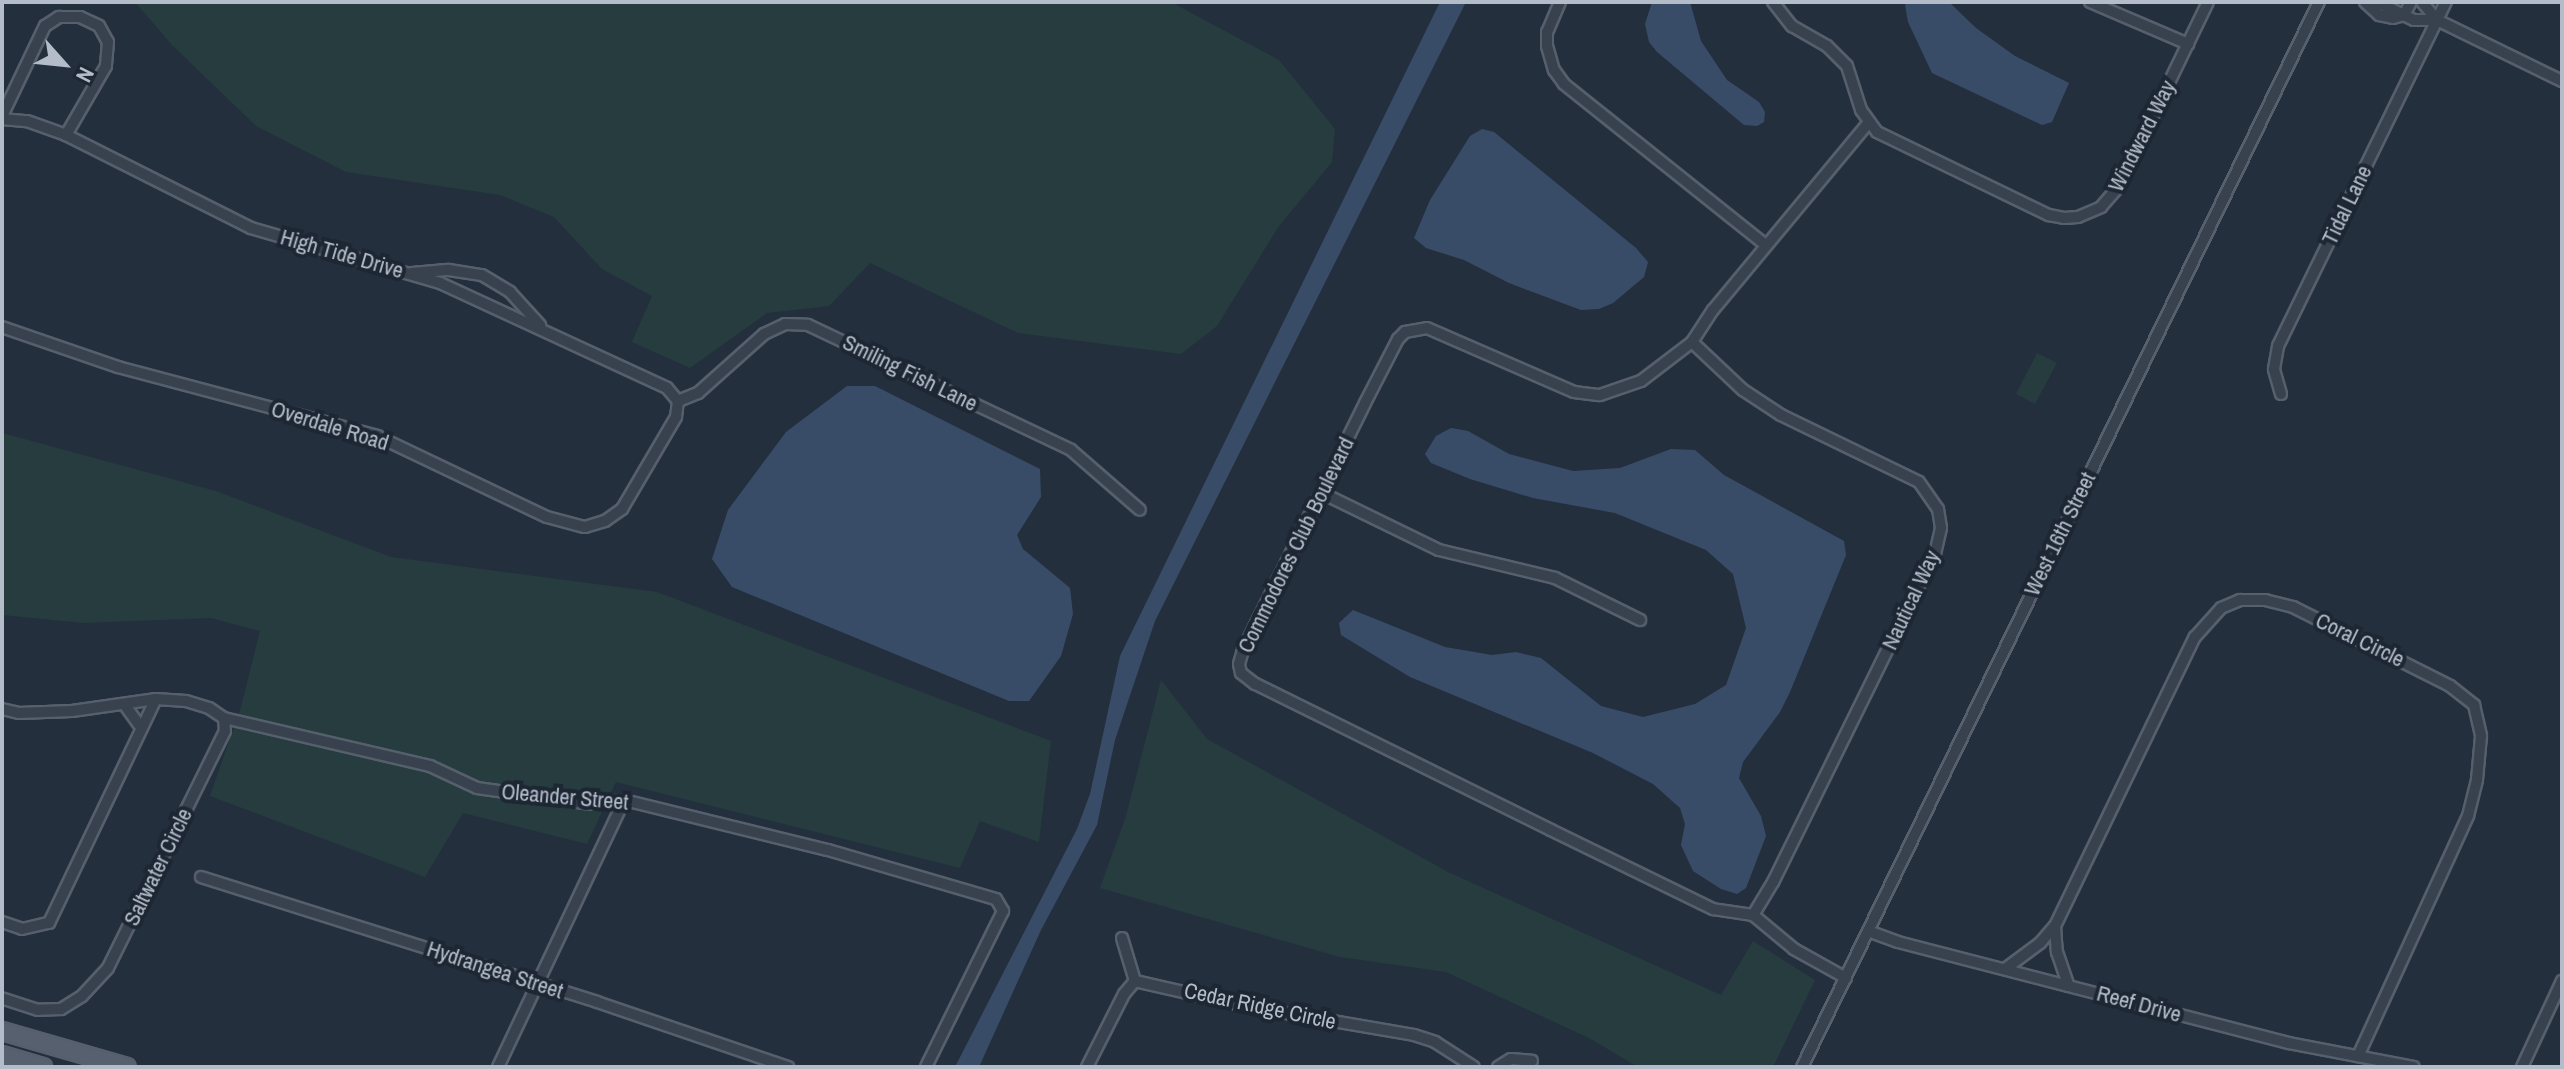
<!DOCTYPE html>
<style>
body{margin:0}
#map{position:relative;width:2564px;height:1069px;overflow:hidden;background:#242f3e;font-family:"Archivo Narrow",sans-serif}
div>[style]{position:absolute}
.green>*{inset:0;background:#263c3f}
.water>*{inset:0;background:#394c67}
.roads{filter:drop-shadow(2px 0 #565f6c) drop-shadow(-2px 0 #565f6c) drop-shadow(0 2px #565f6c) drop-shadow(0 -2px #565f6c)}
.street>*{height:10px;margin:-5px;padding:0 5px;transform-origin:5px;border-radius:5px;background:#38414e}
.primary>*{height:16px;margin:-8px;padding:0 8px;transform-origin:8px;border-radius:8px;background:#56606e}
span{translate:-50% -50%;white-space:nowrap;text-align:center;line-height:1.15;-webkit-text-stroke:8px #1d2633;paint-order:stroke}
.street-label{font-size:22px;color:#b4bcc9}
.frame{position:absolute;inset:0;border:4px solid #b4bcc9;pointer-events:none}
.north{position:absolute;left:24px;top:24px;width:80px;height:80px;-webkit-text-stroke:6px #1d2633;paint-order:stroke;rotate:117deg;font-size:22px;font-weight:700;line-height:32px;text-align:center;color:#b4bcc9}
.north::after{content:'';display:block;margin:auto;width:28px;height:36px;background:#b4bcc9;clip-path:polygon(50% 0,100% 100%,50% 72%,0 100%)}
</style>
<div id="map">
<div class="green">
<i style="clip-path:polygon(135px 2px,1171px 2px,1279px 60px,1335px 129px,1332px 162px,1279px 226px,1217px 326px,1181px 354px,1018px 333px,870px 263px,829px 306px,767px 313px,690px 368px,632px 342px,652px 296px,602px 269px,554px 217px,500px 195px,346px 172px,256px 126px,172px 45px)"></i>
<i style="clip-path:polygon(2037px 353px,2057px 363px,2035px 404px,2016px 394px)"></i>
<i style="clip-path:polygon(2px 433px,216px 491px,391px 557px,657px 592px,1051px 741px,1039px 842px,980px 821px,960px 868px,616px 782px,587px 844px,463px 813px,425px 877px,210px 796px,241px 707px,260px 631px,211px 618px,83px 623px,2px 615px)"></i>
<i style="clip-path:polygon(1161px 680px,1207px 739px,1448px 872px,1721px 995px,1753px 941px,1815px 980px,1773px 1067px,1638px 1067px,1589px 1038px,1446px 972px,1340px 957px,1100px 888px,1126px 816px)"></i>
</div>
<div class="water">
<i style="clip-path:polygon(1440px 2px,1466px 2px,1155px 621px,1115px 740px,1097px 825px,1041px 930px,979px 1067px,955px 1067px,1077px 829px,1090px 794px,1120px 656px)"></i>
<i style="clip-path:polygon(1652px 2px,1690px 2px,1701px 41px,1727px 80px,1759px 102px,1765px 112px,1764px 122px,1757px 126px,1744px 125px,1657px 52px,1649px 42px,1645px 24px)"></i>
<i style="clip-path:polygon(1908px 2px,1949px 2px,1976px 28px,2015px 56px,2069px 83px,2052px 122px,2042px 125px,1932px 73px,1908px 22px,1905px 5px)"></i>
<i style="clip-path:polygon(1482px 129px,1494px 132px,1636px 248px,1648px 262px,1644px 277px,1613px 303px,1599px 309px,1581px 310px,1509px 283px,1464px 260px,1426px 248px,1414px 238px,1430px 200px,1470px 136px)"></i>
<i style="clip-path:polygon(847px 386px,875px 386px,1040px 469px,1041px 497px,1017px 535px,1023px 549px,1070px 588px,1073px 614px,1061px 656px,1029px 701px,1009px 701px,732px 587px,712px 559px,728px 510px,786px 432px)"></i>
<i style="clip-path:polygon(1451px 428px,1468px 431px,1509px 454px,1573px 471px,1620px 468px,1671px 449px,1695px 450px,1724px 475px,1844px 541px,1846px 555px,1790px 692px,1780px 712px,1743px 762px,1739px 778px,1761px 816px,1766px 836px,1746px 888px,1737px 894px,1721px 889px,1693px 871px,1681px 845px,1685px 824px,1680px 808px,1653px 784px,1593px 753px,1410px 677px,1341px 635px,1339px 623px,1353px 610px,1445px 647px,1492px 655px,1516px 652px,1541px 658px,1601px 706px,1643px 717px,1695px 704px,1726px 685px,1746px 628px,1733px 574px,1706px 550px,1615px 513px,1533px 498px,1470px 479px,1431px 463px,1425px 454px,1436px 436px)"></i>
</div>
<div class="roads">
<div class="street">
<i style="left:1560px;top:2px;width:33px;rotate:113deg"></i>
<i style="left:1547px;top:32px;width:14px;rotate:90deg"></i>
<i style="left:1547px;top:46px;width:25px;rotate:74deg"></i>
<i style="left:1554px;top:70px;width:17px;rotate:54deg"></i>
<i style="left:1564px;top:84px;width:258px;rotate:38.6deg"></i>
<i style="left:1773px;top:2px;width:31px;rotate:52deg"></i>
<i style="left:1792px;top:26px;width:40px;rotate:29.7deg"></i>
<i style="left:1827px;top:46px;width:28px;rotate:45deg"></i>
<i style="left:1847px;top:66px;width:46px;rotate:72.3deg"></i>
<i style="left:1861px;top:110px;width:27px;rotate:54deg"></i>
<i style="left:1877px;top:132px;width:191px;rotate:25.8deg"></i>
<i style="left:2049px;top:215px;width:15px;rotate:11deg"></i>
<i style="left:2064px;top:218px;width:14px;rotate:-4deg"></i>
<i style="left:2078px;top:217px;width:25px;rotate:-23deg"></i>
<i style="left:2101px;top:207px;width:28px;rotate:-49deg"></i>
<i style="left:2119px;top:186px;width:204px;rotate:-64.2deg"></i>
<i style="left:2090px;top:2px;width:107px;rotate:23.2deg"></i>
<i style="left:2365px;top:2px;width:19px;rotate:43deg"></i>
<i style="left:2379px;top:15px;width:14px;rotate:12deg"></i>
<i style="left:2393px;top:18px;width:11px;rotate:-15deg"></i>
<i style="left:2404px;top:15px;width:15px;rotate:-62deg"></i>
<i style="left:2377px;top:2px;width:41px;rotate:25.9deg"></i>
<i style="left:2414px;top:20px;width:23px"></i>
<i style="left:2422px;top:2px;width:23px;rotate:50deg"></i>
<i style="left:2437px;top:20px;width:139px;rotate:26deg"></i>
<i style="left:2px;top:116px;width:100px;rotate:-64.5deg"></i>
<i style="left:45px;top:26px;width:17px;rotate:-33deg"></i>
<i style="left:59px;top:17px;width:21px"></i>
<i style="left:80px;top:17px;width:21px;rotate:25deg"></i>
<i style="left:99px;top:26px;width:18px;rotate:61deg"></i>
<i style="left:108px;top:42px;width:24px;rotate:95deg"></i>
<i style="left:106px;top:66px;width:80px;rotate:120.1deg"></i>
<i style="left:2px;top:119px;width:25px;rotate:5deg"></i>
<i style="left:27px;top:121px;width:41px;rotate:19.7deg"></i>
<i style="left:66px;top:135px;width:207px;rotate:26.7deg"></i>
<i style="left:251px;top:228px;width:197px;rotate:16.2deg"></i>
<i style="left:440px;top:283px;width:250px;rotate:24.8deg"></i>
<i style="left:667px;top:388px;width:17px;rotate:50deg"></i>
<i style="left:412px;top:273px;width:37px;rotate:-5deg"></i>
<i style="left:449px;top:270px;width:33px;rotate:9deg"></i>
<i style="left:482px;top:275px;width:33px;rotate:31deg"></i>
<i style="left:510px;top:292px;width:45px;rotate:47.7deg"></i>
<i style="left:2px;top:327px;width:123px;rotate:19deg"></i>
<i style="left:118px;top:367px;width:268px;rotate:14.9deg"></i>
<i style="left:377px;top:436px;width:188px;rotate:25.5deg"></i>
<i style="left:547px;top:517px;width:39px;rotate:15deg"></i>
<i style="left:585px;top:527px;width:21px;rotate:-17deg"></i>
<i style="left:605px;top:521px;width:21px;rotate:-35deg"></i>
<i style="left:622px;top:509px;width:107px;rotate:-59.6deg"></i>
<i style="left:676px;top:417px;width:16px;rotate:-83deg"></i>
<i style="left:1692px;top:342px;width:70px;rotate:43.3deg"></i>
<i style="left:1743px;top:390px;width:45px;rotate:33.3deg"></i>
<i style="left:1781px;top:415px;width:153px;rotate:25.9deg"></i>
<i style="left:1919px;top:482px;width:33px;rotate:55deg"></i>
<i style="left:1938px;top:509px;width:19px;rotate:81deg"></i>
<i style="left:1941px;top:528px;width:26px;rotate:103deg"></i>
<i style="left:1935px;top:553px;width:367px;rotate:116.2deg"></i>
<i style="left:1773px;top:882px;width:39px;rotate:121deg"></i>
<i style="left:2281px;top:394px;width:26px;rotate:-106deg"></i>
<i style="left:2274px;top:369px;width:23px;rotate:-80deg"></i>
<i style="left:2278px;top:346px;width:383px;rotate:-64deg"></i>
<i style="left:678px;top:401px;width:22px;rotate:-22deg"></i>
<i style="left:698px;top:393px;width:89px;rotate:-41.8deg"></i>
<i style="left:764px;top:334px;width:23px;rotate:-25deg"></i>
<i style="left:785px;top:324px;width:23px;rotate:2deg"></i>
<i style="left:808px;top:325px;width:291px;rotate:25.4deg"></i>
<i style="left:1071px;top:450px;width:91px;rotate:41deg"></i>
<i style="left:1322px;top:493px;width:130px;rotate:26deg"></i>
<i style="left:1439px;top:550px;width:119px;rotate:13.6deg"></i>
<i style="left:1555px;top:578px;width:95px;rotate:26.3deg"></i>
<i style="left:124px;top:704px;width:29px;rotate:54deg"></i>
<i style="left:2px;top:709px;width:17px;rotate:13deg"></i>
<i style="left:19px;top:713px;width:53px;rotate:-2.2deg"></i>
<i style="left:72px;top:711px;width:85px;rotate:-8.1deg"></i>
<i style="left:156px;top:699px;width:30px;rotate:4deg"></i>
<i style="left:186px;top:701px;width:24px;rotate:17deg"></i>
<i style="left:209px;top:708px;width:18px;rotate:34deg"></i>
<i style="left:224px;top:718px;width:13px;rotate:86deg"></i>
<i style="left:225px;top:731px;width:264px;rotate:116.3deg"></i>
<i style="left:108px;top:968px;width:38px;rotate:133deg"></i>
<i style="left:82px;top:996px;width:25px;rotate:148deg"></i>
<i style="left:61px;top:1009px;width:23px;rotate:178deg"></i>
<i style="left:38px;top:1010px;width:38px;rotate:-162deg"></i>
<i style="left:224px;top:718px;width:212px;rotate:13.1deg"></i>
<i style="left:430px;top:766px;width:52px;rotate:25.1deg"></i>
<i style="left:477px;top:788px;width:115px;rotate:8deg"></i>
<i style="left:591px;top:804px;width:33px;rotate:-7deg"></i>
<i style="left:624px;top:800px;width:210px;rotate:13.8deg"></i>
<i style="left:828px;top:850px;width:175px;rotate:16.3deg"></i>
<i style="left:996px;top:899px;width:14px;rotate:60deg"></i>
<i style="left:1003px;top:911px;width:174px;rotate:116.3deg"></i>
<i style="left:201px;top:877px;width:415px;rotate:17.5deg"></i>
<i style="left:597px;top:1002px;width:202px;rotate:18.8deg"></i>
<i style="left:2px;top:922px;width:21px;rotate:19deg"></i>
<i style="left:22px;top:929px;width:28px;rotate:-13deg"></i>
<i style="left:49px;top:923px;width:248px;rotate:-64.5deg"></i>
<i style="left:2055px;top:926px;width:26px;rotate:86deg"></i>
<i style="left:2057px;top:952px;width:36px;rotate:71deg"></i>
<i style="left:1868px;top:931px;width:32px;rotate:20deg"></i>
<i style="left:1898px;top:942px;width:404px;rotate:14.5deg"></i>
<i style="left:2289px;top:1043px;width:127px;rotate:10.9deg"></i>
<i style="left:1122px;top:938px;width:45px;rotate:73.2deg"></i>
<i style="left:2005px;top:969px;width:44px;rotate:-36.6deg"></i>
<i style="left:2040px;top:943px;width:23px;rotate:-49deg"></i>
<i style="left:2055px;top:926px;width:321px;rotate:-64.2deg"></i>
<i style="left:2195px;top:637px;width:39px;rotate:-48deg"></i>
<i style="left:2221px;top:608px;width:21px;rotate:-23deg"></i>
<i style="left:2240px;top:600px;width:25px"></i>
<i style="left:2265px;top:600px;width:29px;rotate:14deg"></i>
<i style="left:2293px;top:607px;width:176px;rotate:26.7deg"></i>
<i style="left:2450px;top:686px;width:31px;rotate:38deg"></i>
<i style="left:2474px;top:705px;width:32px;rotate:77deg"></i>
<i style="left:2481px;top:736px;width:44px;rotate:95.2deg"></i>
<i style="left:2477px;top:780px;width:37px;rotate:104deg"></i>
<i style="left:2468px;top:816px;width:264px;rotate:114.6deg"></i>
<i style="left:1846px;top:978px;width:60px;rotate:-150.9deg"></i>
<i style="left:1794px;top:949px;width:53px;rotate:-140.3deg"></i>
<i style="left:1753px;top:915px;width:40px;rotate:-171.5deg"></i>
<i style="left:1713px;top:909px;width:180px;rotate:-154deg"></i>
<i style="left:1551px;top:830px;width:330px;rotate:-153.7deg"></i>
<i style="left:1255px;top:684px;width:18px;rotate:-142deg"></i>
<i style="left:1241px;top:673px;width:9px;rotate:-103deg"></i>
<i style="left:1239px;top:664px;width:15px;rotate:-74deg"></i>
<i style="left:1243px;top:650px;width:275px;rotate:-63.7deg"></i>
<i style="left:1365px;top:403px;width:72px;rotate:-62.7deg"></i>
<i style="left:1398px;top:339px;width:10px;rotate:-45deg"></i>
<i style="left:1405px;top:332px;width:22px;rotate:-10deg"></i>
<i style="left:1427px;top:328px;width:160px;rotate:23.5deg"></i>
<i style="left:1574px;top:392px;width:26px;rotate:7deg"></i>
<i style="left:1600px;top:395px;width:43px;rotate:-18.9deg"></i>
<i style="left:1641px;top:381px;width:64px;rotate:-37.4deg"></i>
<i style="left:1692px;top:342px;width:38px;rotate:-57deg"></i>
<i style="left:1713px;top:310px;width:243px;rotate:-50.3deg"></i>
<i style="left:1135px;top:981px;width:113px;rotate:12.8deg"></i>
<i style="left:1245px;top:1006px;width:171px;rotate:9.7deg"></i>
<i style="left:1414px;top:1035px;width:22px;rotate:18deg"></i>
<i style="left:1435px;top:1042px;width:46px;rotate:32.7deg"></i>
<i style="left:498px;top:1067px;width:295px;rotate:-64.7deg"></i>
<i style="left:1087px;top:1067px;width:82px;rotate:-63.1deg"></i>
<i style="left:1124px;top:994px;width:17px;rotate:-50deg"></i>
<i style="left:1498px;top:1067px;width:15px;rotate:-32deg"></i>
<i style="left:1511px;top:1059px;width:21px;rotate:5deg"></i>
<i style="left:1802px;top:1067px;width:1184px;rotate:-64.11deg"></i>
<i style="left:2522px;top:1067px;width:95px;rotate:-65.1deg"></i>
</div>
<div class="primary">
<i style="left:2px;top:1031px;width:130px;rotate:16.1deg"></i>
<i style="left:2px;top:1055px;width:43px;rotate:16.3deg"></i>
</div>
</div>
<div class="street-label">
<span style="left:2142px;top:136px;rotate:-63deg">Windward Way</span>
<span style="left:2347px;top:205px;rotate:-64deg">Tidal Lane</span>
<span style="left:342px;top:254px;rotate:16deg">High Tide Drive</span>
<span style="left:910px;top:373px;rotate:26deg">Smiling Fish Lane</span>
<span style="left:330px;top:426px;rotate:17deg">Overdale Road</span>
<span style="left:2060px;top:534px;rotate:-64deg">West 16th Street</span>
<span style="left:1296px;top:545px;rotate:-64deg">Commodores Club Boulevard</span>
<span style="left:1911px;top:600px;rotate:-65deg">Nautical Way</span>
<span style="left:2360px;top:640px;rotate:26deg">Coral Circle</span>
<span style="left:565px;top:797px;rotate:5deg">Oleander Street</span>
<span style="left:158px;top:867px;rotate:-64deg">Saltwater Circle</span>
<span style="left:495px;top:970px;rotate:18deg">Hydrangea Street</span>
<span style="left:2139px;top:1004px;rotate:15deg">Reef Drive</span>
<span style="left:1260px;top:1006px;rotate:12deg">Cedar Ridge Circle</span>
</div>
<div class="frame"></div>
<div class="north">N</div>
</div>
